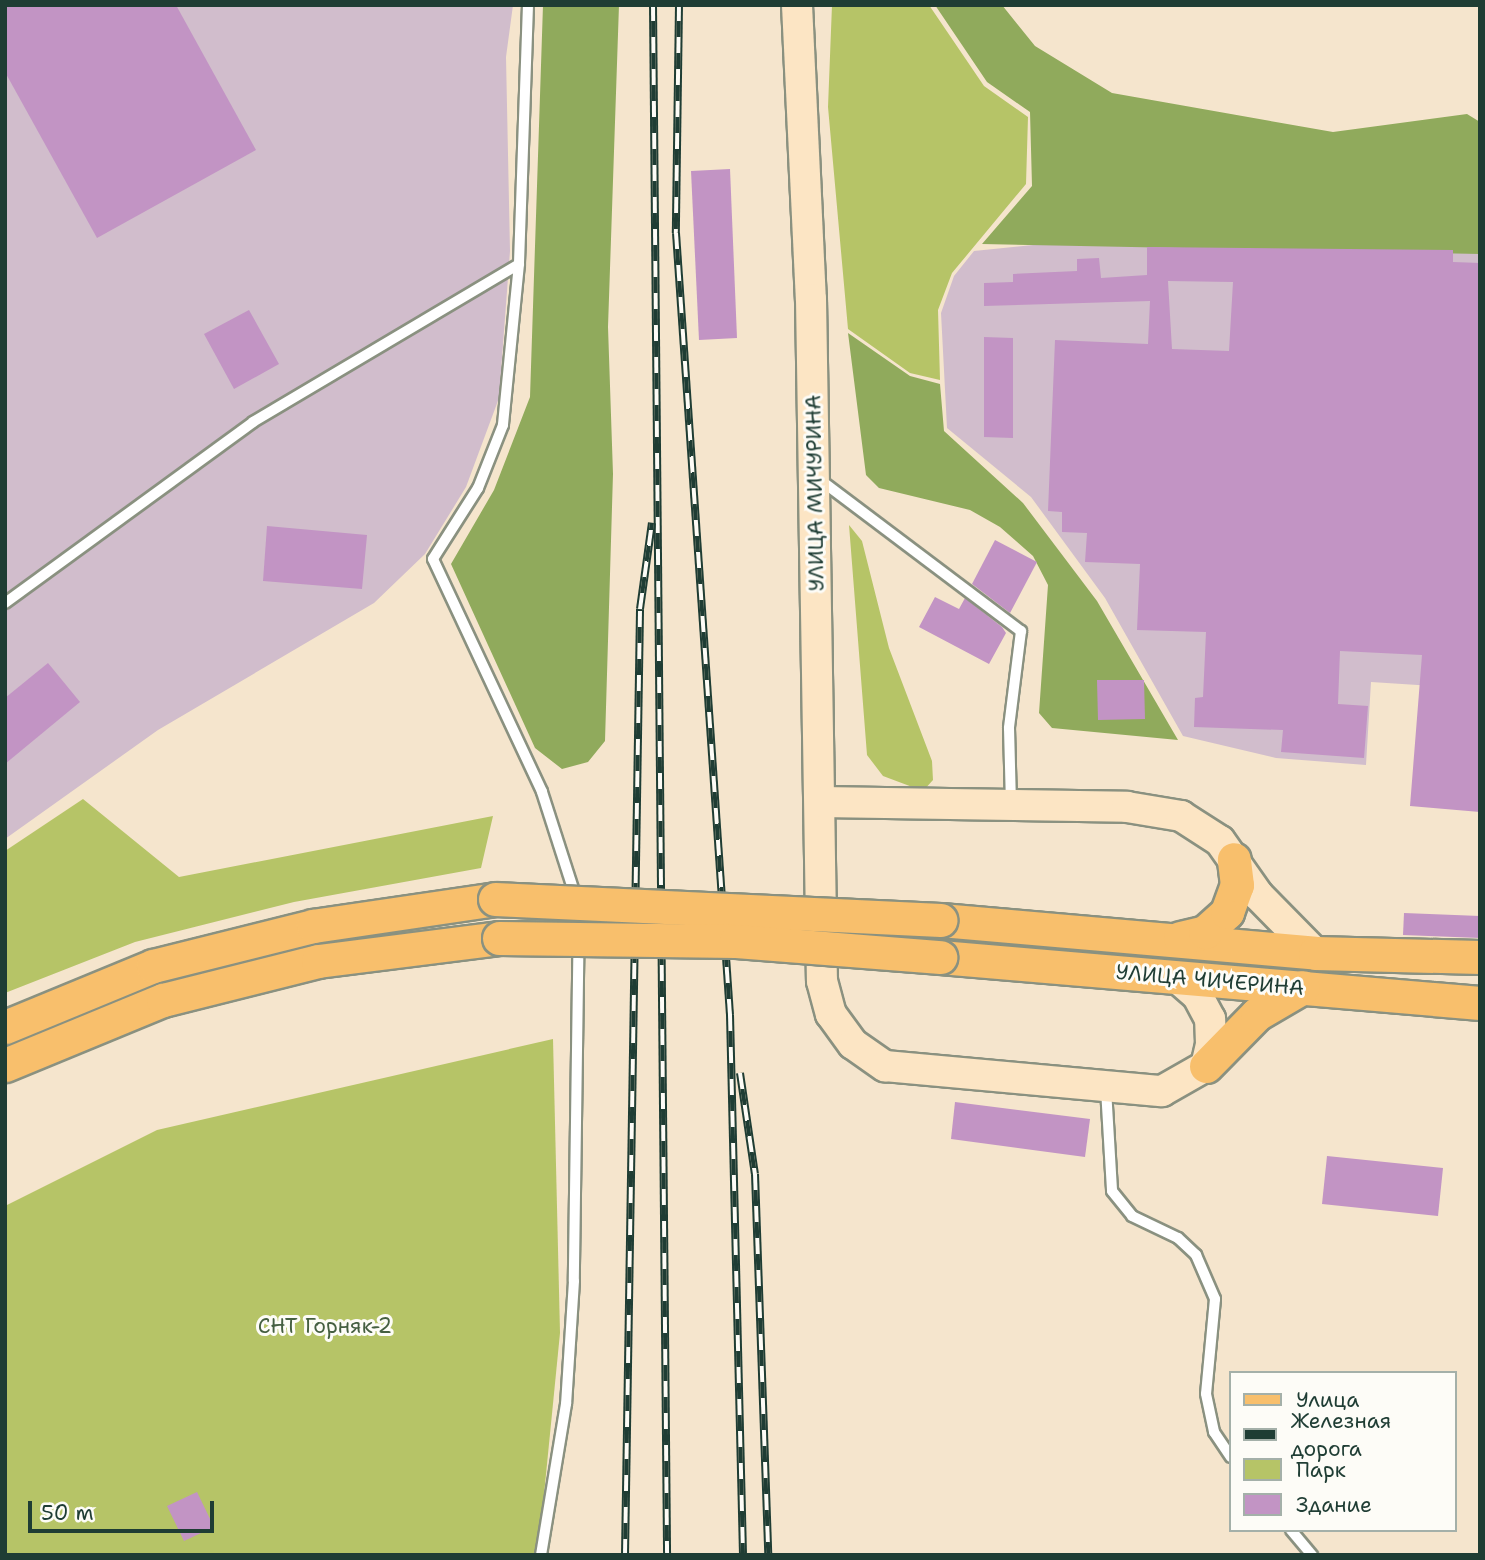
<!DOCTYPE html>
<meta charset="utf-8">
<style>
body{margin:0}
#map{position:relative;width:1485px;height:1560px;overflow:hidden;background:#f5e5cd;font-family:"Shantell Sans",sans-serif}
div>[style]{position:absolute}
.industrial>*{inset:0;background:#d1bdcc}
.green>*{inset:0;background:#b6c467}
.forest>*{inset:0;background:#90aa5c}
.building>*{inset:0;background:#c294c4}
.roads{filter:drop-shadow(2px 0 #8a9180) drop-shadow(-2px 0 #8a9180) drop-shadow(0 2px #8a9180) drop-shadow(0 -2px #8a9180)}
.lane>*{height:10px;margin:-5px;padding:0 5px;transform-origin:5px;border-radius:5px;background:#fff}
.secondary>*{height:30px;margin:-15px;padding:0 15px;transform-origin:15px;border-radius:15px;background:#fce5c4}
.primary>*{height:33px;margin:-16.5px;padding:0 16.5px;transform-origin:16.5px;border-radius:16.5px;background:#f8bf6c}
.rail>*{height:8px;margin-top:-4px;transform-origin:0;background:repeating-linear-gradient(90deg,#fdfcf7 0 16px,#1f3d34 0 32px);box-sizing:border-box;border-block:2px solid #1f3d34}
.bridges{filter:drop-shadow(2px 0 #8a9180) drop-shadow(-2px 0 #8a9180) drop-shadow(0 2px #8a9180) drop-shadow(0 -2px #8a9180)}
.primary-bridge>*{height:33px;margin:-16.5px;padding:0 16.5px;transform-origin:16.5px;border-radius:16.5px;background:#f8bf6c}
span{translate:-50% -50%;white-space:nowrap;text-align:center;line-height:1.15;-webkit-text-stroke:6px #fdfcf7;paint-order:stroke}
.street-label{font-size:21px;color:#1f3d34}
.park-label{font-size:21px;color:#455f41}
.frame{position:absolute;inset:0;border:7px solid #1f3d34;pointer-events:none}
.legend{position:absolute;left:1229px;top:1371px;width:228px;height:161px;box-sizing:border-box;background:#fdfcf7;border:2px solid #a4b0a9;margin:0;padding:9px 12px;list-style:none;font-size:21px;color:#1f3d34}
.legend li{display:flex;align-items:center;gap:14px;height:35px}
.legend b{width:35px;border:2px solid #a4b0a9}
.scale{position:absolute;left:28px;top:1501px;width:186px;height:32px;box-sizing:border-box;border:4px solid #1f3d34;border-top:0;padding-left:9px;font-size:21px;line-height:24px;white-space:nowrap;color:#1f3d34;-webkit-text-stroke:5px #fdfcf7;paint-order:stroke}
</style>
<div id="map">
<div class="industrial">
<i style="clip-path:polygon(5px 5px,513px 5px,506px 57px,510px 251px,499px 398px,466px 487px,425px 554px,374px 603px,158px 730px,5px 839px)"></i>
<i style="clip-path:polygon(1480px 237px,1480px 689px,1371px 682px,1366px 765px,1276px 758px,1183px 736px,1105px 598px,1031px 497px,947px 428px,941px 313px,954px 276px,974px 251px,1101px 238px)"></i>
</div>
<div class="green">
<i style="clip-path:polygon(832px 5px,929px 5px,984px 86px,1028px 117px,1026px 184px,952px 273px,938px 310px,940px 380px,910px 373px,848px 329px,828px 107px)"></i>
<i style="clip-path:polygon(849px 525px,862px 541px,889px 648px,932px 761px,933px 780px,923px 791px,883px 776px,867px 755px)"></i>
<i style="clip-path:polygon(83px 799px,179px 877px,493px 816px,481px 868px,294px 902px,135px 942px,5px 993px,5px 851px)"></i>
<i style="clip-path:polygon(553px 1039px,560px 1333px,538px 1555px,5px 1555px,5px 1206px,157px 1130px)"></i>
</div>
<div class="forest">
<i style="clip-path:polygon(543px 5px,619px 5px,608px 327px,613px 474px,605px 741px,588px 762px,562px 769px,535px 748px,451px 564px,494px 490px,530px 397px)"></i>
<i style="clip-path:polygon(935px 5px,1002px 5px,1035px 46px,1112px 93px,1333px 132px,1467px 114px,1480px 122px,1480px 254px,982px 244px,1032px 186px,1030px 112px,987px 82px)"></i>
<i style="clip-path:polygon(848px 333px,910px 376px,940px 384px,944px 431px,1023px 503px,1097px 601px,1178px 740px,1052px 728px,1039px 713px,1048px 585px,1033px 556px,1000px 527px,970px 510px,879px 488px,866px 475px)"></i>
</div>
<div class="building">
<i style="clip-path:polygon(5px 5px,176px 5px,256px 150px,97px 238px,5px 72px)"></i>
<i style="clip-path:polygon(730px 169px,737px 338px,699px 340px,691px 171px)"></i>
<i style="clip-path:polygon(evenodd,1147px 247px,1453px 250px,1453px 262px,1480px 263px,1480px 812px,1410px 806px,1422px 655px,1340px 651px,1338px 704px,1368px 706px,1364px 758px,1281px 752px,1283px 730px,1194px 727px,1195px 698px,1203px 697px,1206px 632px,1137px 630px,1140px 564px,1085px 562px,1087px 533px,1062px 532px,1062px 512px,1048px 511px,1055px 340px,1148px 344px,1150px 301px,984px 306px,984px 283px,1013px 282px,1013px 274px,1077px 271px,1077px 259px,1099px 258px,1101px 278px,1147px 275px,1147px 247px,1168px 281px,1233px 282px,1229px 351px,1172px 349px,1168px 281px)"></i>
<i style="clip-path:polygon(249px 310px,279px 364px,234px 389px,204px 334px)"></i>
<i style="clip-path:polygon(984px 337px,1013px 338px,1013px 438px,984px 437px)"></i>
<i style="clip-path:polygon(267px 526px,367px 535px,362px 589px,263px 581px)"></i>
<i style="clip-path:polygon(995px 540px,1037px 562px,1010px 613px,972px 584px)"></i>
<i style="clip-path:polygon(935px 597px,959px 609px,965px 598px,1002px 627px,1006px 633px,989px 664px,919px 627px)"></i>
<i style="clip-path:polygon(48px 663px,80px 702px,5px 764px,5px 698px)"></i>
<i style="clip-path:polygon(1097px 680px,1144px 680px,1145px 719px,1098px 720px)"></i>
<i style="clip-path:polygon(1404px 913px,1480px 916px,1480px 938px,1403px 935px)"></i>
<i style="clip-path:polygon(955px 1102px,1090px 1119px,1085px 1157px,951px 1139px)"></i>
<i style="clip-path:polygon(1327px 1156px,1443px 1168px,1438px 1216px,1322px 1204px)"></i>
<i style="clip-path:polygon(197px 1492px,214px 1527px,184px 1541px,167px 1506px)"></i>
</div>
<div class="roads">
<div class="lane">
<i style="left:528px;top:5px;width:259px;rotate:92deg"></i>
<i style="left:519px;top:264px;width:162px;rotate:95.7deg"></i>
<i style="left:503px;top:425px;width:68px;rotate:111.6deg"></i>
<i style="left:478px;top:488px;width:84px;rotate:122.4deg"></i>
<i style="left:433px;top:559px;width:257px;rotate:64.9deg"></i>
<i style="left:542px;top:792px;width:121px;rotate:72.2deg"></i>
<i style="left:579px;top:907px;width:374px;rotate:90.8deg"></i>
<i style="left:574px;top:1281px;width:123px;rotate:93.7deg"></i>
<i style="left:566px;top:1404px;width:153px;rotate:99.4deg"></i>
<i style="left:819px;top:479px;width:253px;rotate:37deg"></i>
<i style="left:1021px;top:631px;width:98px;rotate:97.1deg"></i>
<i style="left:1009px;top:728px;width:74px;rotate:88.5deg"></i>
<i style="left:5px;top:603px;width:307px;rotate:-36.1deg"></i>
<i style="left:253px;top:422px;width:309px;rotate:-30.7deg"></i>
<i style="left:1106px;top:1089px;width:102px;rotate:86.6deg"></i>
<i style="left:1112px;top:1191px;width:32px;rotate:51deg"></i>
<i style="left:1132px;top:1216px;width:51px;rotate:25.6deg"></i>
<i style="left:1178px;top:1238px;width:25px;rotate:43deg"></i>
<i style="left:1196px;top:1255px;width:48px;rotate:66.6deg"></i>
<i style="left:1215px;top:1299px;width:95px;rotate:95.4deg"></i>
<i style="left:1206px;top:1394px;width:39px;rotate:78deg"></i>
<i style="left:1214px;top:1432px;width:30px;rotate:56deg"></i>
<i style="left:1291px;top:1530px;width:33px;rotate:50deg"></i>
</div>
<div class="secondary">
<i style="left:797px;top:5px;width:294px;rotate:87.3deg"></i>
<i style="left:811px;top:299px;width:682px;rotate:89.08deg"></i>
<i style="left:822px;top:981px;width:34px;rotate:75deg"></i>
<i style="left:831px;top:1014px;width:37px;rotate:54deg"></i>
<i style="left:853px;top:1044px;width:39px;rotate:35deg"></i>
<i style="left:885px;top:1066px;width:278px;rotate:5.2deg"></i>
<i style="left:1162px;top:1091px;width:51px;rotate:-29.6deg"></i>
<i style="left:1206px;top:1066px;width:23px;rotate:-77deg"></i>
<i style="left:1211px;top:1044px;width:25px;rotate:-92deg"></i>
<i style="left:1210px;top:1019px;width:26px;rotate:-118deg"></i>
<i style="left:1198px;top:996px;width:29px;rotate:-139deg"></i>
<i style="left:821px;top:802px;width:306px;rotate:0.9deg"></i>
<i style="left:1127px;top:807px;width:55px;rotate:9.5deg"></i>
<i style="left:1181px;top:816px;width:46px;rotate:32.7deg"></i>
<i style="left:1220px;top:841px;width:66px;rotate:54.9deg"></i>
<i style="left:1258px;top:895px;width:81px;rotate:45.5deg"></i>
</div>
<div class="primary">
<i style="left:941px;top:920px;width:375px;rotate:5deg"></i>
<i style="left:1315px;top:953px;width:165px;rotate:1.4deg"></i>
<i style="left:1180px;top:938px;width:26px;rotate:-13deg"></i>
<i style="left:1205px;top:932px;width:30px;rotate:-42deg"></i>
<i style="left:1227px;top:912px;width:29px;rotate:-70deg"></i>
<i style="left:1237px;top:885px;width:26px;rotate:-97deg"></i>
<i style="left:940px;top:957px;width:542px;rotate:4.87deg"></i>
<i style="left:5px;top:1027px;width:160px;rotate:-22.4deg"></i>
<i style="left:153px;top:966px;width:165px;rotate:-14deg"></i>
<i style="left:313px;top:926px;width:184px;rotate:-8.4deg"></i>
<i style="left:5px;top:1065px;width:171px;rotate:-22.4deg"></i>
<i style="left:163px;top:1000px;width:160px;rotate:-14.1deg"></i>
<i style="left:318px;top:961px;width:182px;rotate:-7.2deg"></i>
<i style="left:1206px;top:1066px;width:73px;rotate:-45.6deg"></i>
<i style="left:1257px;top:1014px;width:53px;rotate:-30.4deg"></i>
</div>
</div>
<div class="rail">
<i style="left:653px;top:5px;width:1550px;rotate:89.48deg"></i>
<i style="left:679px;top:5px;width:228px;rotate:90.8deg"></i>
<i style="left:676px;top:233px;width:784px;rotate:86.05deg"></i>
<i style="left:730px;top:1015px;width:540px;rotate:88.62deg"></i>
<i style="left:740px;top:1073px;width:102px;rotate:81.6deg"></i>
<i style="left:755px;top:1174px;width:381px;rotate:88deg"></i>
<i style="left:625px;top:1555px;width:946px;rotate:-89.09deg"></i>
<i style="left:640px;top:609px;width:87px;rotate:-82.1deg"></i>
</div>
<div class="bridges">
<div class="primary-bridge">
<i style="left:495px;top:899px;width:446px;rotate:2.7deg"></i>
<i style="left:499px;top:938px;width:237px;rotate:0.7deg"></i>
<i style="left:736px;top:941px;width:205px;rotate:4.5deg"></i>
</div>
</div>
<div class="street-label">
<span style="left:815px;top:493px;rotate:-91deg">УЛИЦА МИЧУРИНА</span>
<span style="left:1210px;top:980px;rotate:5deg">УЛИЦА ЧИЧЕРИНА</span>
</div>
<div class="park-label">
<span style="left:325px;top:1326px">СНТ Горняк-2</span>
</div>
<div class="frame"></div>
<ul class="legend">
<li><b style="height:9px;background:#f8bf6c"></b>Улица</li>
<li><b style="height:9px;background:#1f3d34"></b>Железная дорога</li>
<li><b style="height:19px;background:#b6c467"></b>Парк</li>
<li><b style="height:19px;background:#c294c4"></b>Здание</li>
</ul>
<div class="scale">50 m</div>
</div>
